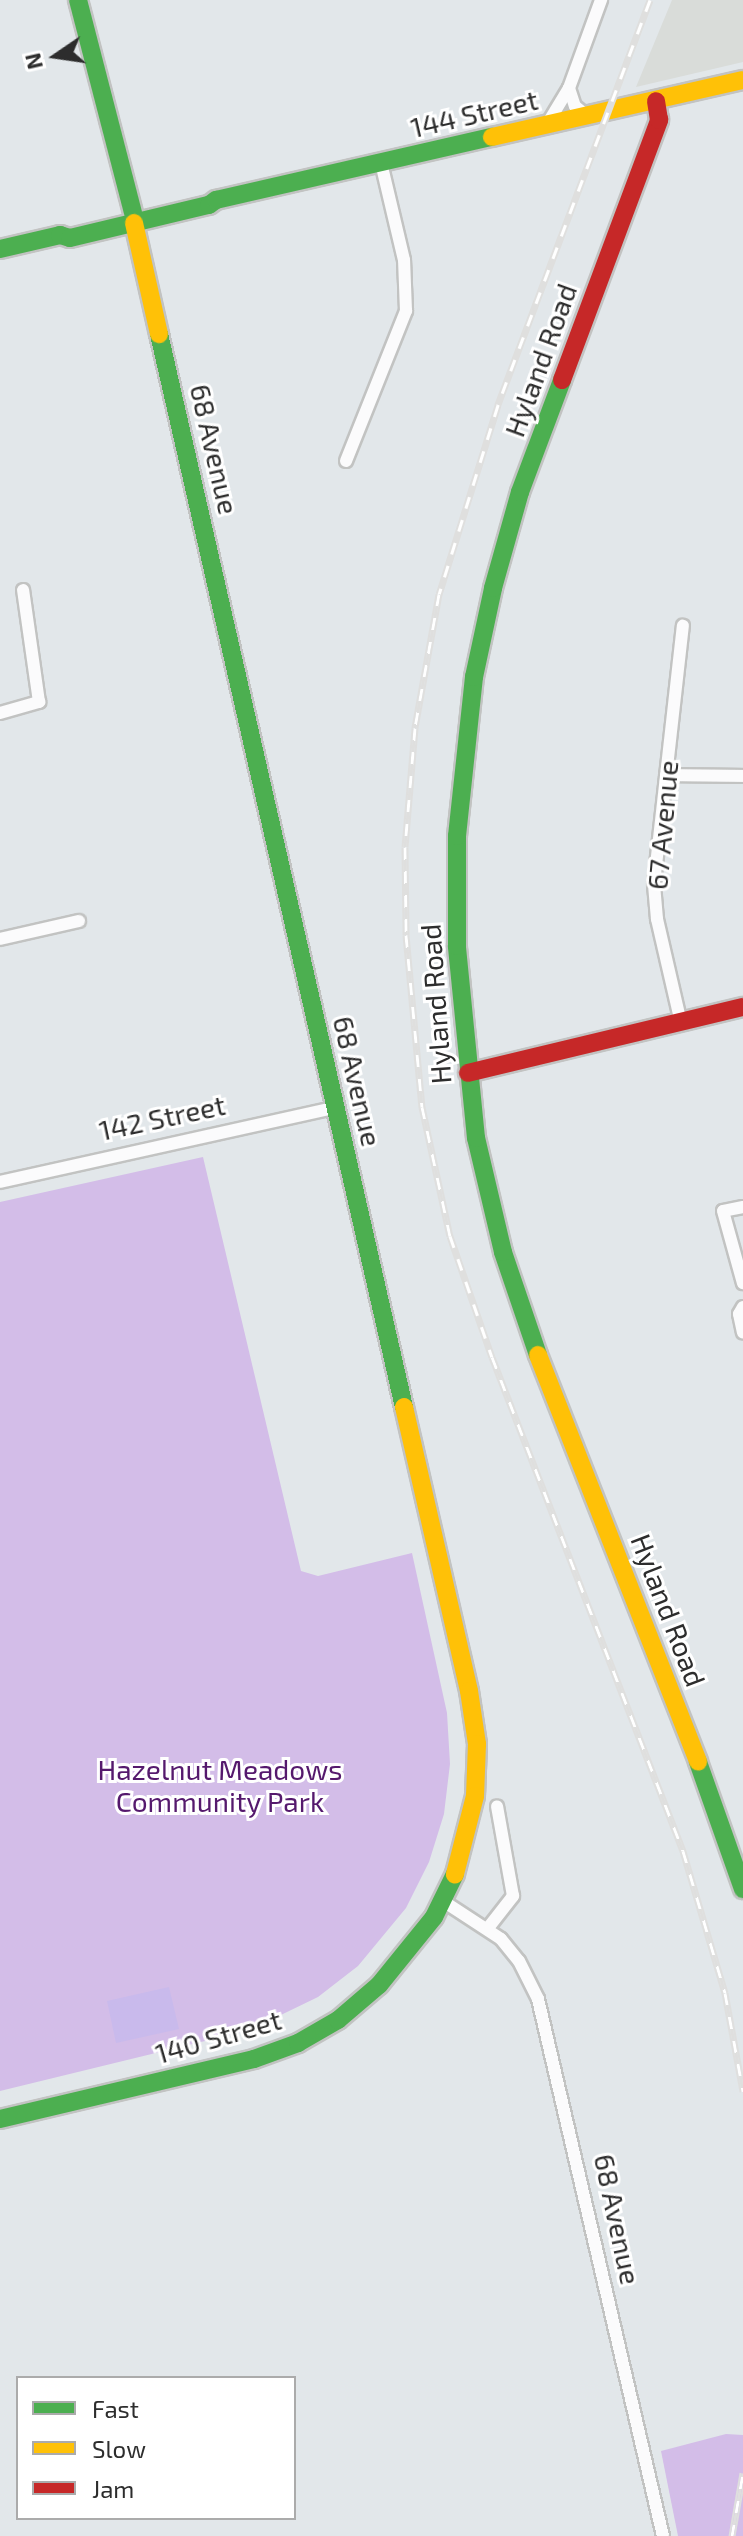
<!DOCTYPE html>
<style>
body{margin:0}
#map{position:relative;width:743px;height:2536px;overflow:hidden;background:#e2e7ea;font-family:"Exo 2",sans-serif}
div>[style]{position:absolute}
.industrial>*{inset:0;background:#d9dcd9}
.green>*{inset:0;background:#d3bde8}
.pitch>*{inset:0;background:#c9baec}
.roads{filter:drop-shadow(2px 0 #c2c3c2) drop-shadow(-2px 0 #c2c3c2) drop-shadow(0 2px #c2c3c2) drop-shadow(0 -2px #c2c3c2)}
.street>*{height:12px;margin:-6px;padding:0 6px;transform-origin:6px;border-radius:6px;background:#fbfbfc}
.fast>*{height:18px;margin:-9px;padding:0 9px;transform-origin:9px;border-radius:9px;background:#4caf50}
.slow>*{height:18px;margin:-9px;padding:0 9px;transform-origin:9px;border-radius:9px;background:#ffc107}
.jam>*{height:18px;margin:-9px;padding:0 9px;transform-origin:9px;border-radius:9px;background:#c62828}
.rail>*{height:7px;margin-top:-3.5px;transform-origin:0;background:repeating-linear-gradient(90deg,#fff 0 12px,#dfdfde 0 24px);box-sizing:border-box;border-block:2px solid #dfdfde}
span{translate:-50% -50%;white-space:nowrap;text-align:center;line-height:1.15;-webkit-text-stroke:6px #fff;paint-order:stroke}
.street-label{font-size:28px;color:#2d2d2d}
.park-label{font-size:28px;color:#55196d}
.legend{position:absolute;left:16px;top:2376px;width:280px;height:144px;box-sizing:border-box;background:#fff;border:2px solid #ababab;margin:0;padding:10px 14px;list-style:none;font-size:24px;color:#2d2d2d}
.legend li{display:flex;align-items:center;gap:16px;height:40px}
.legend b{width:40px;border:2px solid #ababab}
.north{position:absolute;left:16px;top:16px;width:80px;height:80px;-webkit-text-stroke:6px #fff;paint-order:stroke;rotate:257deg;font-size:22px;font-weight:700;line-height:32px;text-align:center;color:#2d2d2d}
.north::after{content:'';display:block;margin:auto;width:28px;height:36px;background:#2d2d2d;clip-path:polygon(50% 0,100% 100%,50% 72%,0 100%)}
</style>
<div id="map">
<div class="industrial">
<i style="clip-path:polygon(672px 0,743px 0,743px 62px,636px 87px)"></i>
</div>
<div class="green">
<i style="clip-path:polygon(203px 1157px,301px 1571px,318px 1576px,412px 1553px,447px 1713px,450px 1764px,444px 1814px,429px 1862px,406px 1908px,358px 1966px,318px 1997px,250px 2030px,0 2091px,0 1202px)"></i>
<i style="clip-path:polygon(726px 2434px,743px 2435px,743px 2536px,678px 2536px,661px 2451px)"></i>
</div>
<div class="pitch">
<i style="clip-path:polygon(169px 1987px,179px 2029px,116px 2043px,107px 2001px)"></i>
</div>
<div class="roads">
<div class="street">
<i style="left:569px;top:88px;width:19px;rotate:72deg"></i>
<i style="left:575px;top:106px;width:16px;rotate:40deg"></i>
<i style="left:546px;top:126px;width:44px;rotate:-58.8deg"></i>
<i style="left:569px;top:88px;width:94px;rotate:-70deg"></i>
<i style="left:346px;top:461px;width:162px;rotate:-68.2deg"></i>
<i style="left:406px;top:311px;width:51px;rotate:-92.2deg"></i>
<i style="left:404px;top:260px;width:100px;rotate:-103.3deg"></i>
<i style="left:0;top:713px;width:41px;rotate:-15.8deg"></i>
<i style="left:39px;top:702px;width:113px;rotate:-98.1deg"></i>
<i style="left:666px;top:775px;width:77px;rotate:0.7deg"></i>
<i style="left:0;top:939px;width:81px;rotate:-12.8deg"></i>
<i style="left:681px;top:1023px;width:107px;rotate:-103deg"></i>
<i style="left:657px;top:919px;width:36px;rotate:-95deg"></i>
<i style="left:654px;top:883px;width:259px;rotate:-83.6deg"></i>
<i style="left:0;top:1182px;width:343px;rotate:-12.5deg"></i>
<i style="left:743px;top:1207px;width:20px;rotate:169deg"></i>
<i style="left:723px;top:1211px;width:75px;rotate:74.5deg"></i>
<i style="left:743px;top:1307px;width:8px;rotate:120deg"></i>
<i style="left:739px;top:1314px;width:19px;rotate:78deg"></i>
<i style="left:443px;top:1901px;width:69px;rotate:33.2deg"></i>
<i style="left:501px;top:1939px;width:28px;rotate:51deg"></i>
<i style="left:519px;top:1961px;width:42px;rotate:63.4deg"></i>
<i style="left:538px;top:1999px;width:551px;rotate:76.9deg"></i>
<i style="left:488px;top:1928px;width:41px;rotate:-52deg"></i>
<i style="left:513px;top:1896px;width:91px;rotate:-100.1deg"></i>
</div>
<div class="fast">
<i style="left:78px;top:0;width:220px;rotate:75.5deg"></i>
<i style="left:0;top:249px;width:62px;rotate:-13.1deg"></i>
<i style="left:60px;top:235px;width:10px;rotate:17deg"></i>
<i style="left:70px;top:238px;width:143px;rotate:-13.4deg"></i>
<i style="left:209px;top:205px;width:9px;rotate:-36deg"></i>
<i style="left:216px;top:200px;width:283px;rotate:-12.9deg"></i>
<i style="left:159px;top:334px;width:1101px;rotate:77.14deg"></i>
<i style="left:538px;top:1355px;width:109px;rotate:-108.8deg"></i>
<i style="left:503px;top:1252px;width:117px;rotate:-103.3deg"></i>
<i style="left:476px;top:1138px;width:193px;rotate:-95.7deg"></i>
<i style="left:457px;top:946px;width:110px;rotate:-90deg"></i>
<i style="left:457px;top:836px;width:160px;rotate:-83.9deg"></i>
<i style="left:474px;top:677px;width:91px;rotate:-77.9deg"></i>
<i style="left:493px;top:588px;width:100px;rotate:-74.3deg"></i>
<i style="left:520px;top:492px;width:120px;rotate:-69.4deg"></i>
<i style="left:698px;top:1762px;width:135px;rotate:70.5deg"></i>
<i style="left:0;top:2119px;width:261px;rotate:-13.3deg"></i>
<i style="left:254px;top:2059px;width:47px;rotate:-20deg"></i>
<i style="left:298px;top:2043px;width:46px;rotate:-29.9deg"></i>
<i style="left:338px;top:2020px;width:54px;rotate:-40.5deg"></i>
<i style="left:379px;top:1985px;width:87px;rotate:-51deg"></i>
<i style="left:434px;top:1917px;width:48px;rotate:-64deg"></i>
</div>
<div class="slow">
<i style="left:492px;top:137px;width:257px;rotate:-12.8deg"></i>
<i style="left:134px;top:223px;width:114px;rotate:77.3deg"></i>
<i style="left:538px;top:1355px;width:437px;rotate:68.5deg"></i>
<i style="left:404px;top:1407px;width:291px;rotate:77.1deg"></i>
<i style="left:469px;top:1691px;width:54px;rotate:81.4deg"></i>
<i style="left:477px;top:1744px;width:52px;rotate:92.2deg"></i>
<i style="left:475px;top:1796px;width:81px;rotate:104.4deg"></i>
</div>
<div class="jam">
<i style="left:562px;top:380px;width:278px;rotate:-69.5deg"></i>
<i style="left:659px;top:120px;width:19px;rotate:-99deg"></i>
<i style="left:468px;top:1073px;width:283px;rotate:-13.5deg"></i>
</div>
</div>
<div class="rail">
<i style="left:650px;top:0;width:433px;rotate:110.6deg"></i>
<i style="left:498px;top:405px;width:198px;rotate:107.3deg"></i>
<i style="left:439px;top:594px;width:136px;rotate:100.2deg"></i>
<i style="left:415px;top:728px;width:119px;rotate:94.8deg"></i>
<i style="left:405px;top:847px;width:88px;rotate:89.3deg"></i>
<i style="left:406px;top:935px;width:173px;rotate:84.7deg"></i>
<i style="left:422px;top:1107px;width:132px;rotate:77.8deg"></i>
<i style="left:450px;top:1236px;width:128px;rotate:70.9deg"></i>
<i style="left:492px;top:1357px;width:530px;rotate:68.86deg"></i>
<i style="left:683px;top:1851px;width:148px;rotate:73.5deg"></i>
<i style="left:725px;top:1993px;width:100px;rotate:79.6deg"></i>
<i style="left:732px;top:2536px;width:64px;rotate:-80.1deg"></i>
</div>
<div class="street-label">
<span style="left:474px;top:113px;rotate:-13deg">144 Street</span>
<span style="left:540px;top:360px;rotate:-70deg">Hyland Road</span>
<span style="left:215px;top:449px;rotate:77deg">68 Avenue</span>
<span style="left:662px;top:825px;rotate:-85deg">67 Avenue</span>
<span style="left:435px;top:1004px;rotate:-94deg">Hyland Road</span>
<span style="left:358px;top:1081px;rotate:77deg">68 Avenue</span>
<span style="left:162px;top:1117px;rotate:-12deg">142 Street</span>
<span style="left:669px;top:1610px;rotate:69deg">Hyland Road</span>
<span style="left:218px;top:2036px;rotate:-16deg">140 Street</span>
<span style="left:618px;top:2219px;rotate:78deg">68 Avenue</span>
</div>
<div class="park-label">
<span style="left:220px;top:1785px">Hazelnut Meadows<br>Community Park</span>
</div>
<ul class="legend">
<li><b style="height:10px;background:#4caf50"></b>Fast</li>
<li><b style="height:10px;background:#ffc107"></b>Slow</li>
<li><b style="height:10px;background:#c62828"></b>Jam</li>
</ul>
<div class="north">N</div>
</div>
